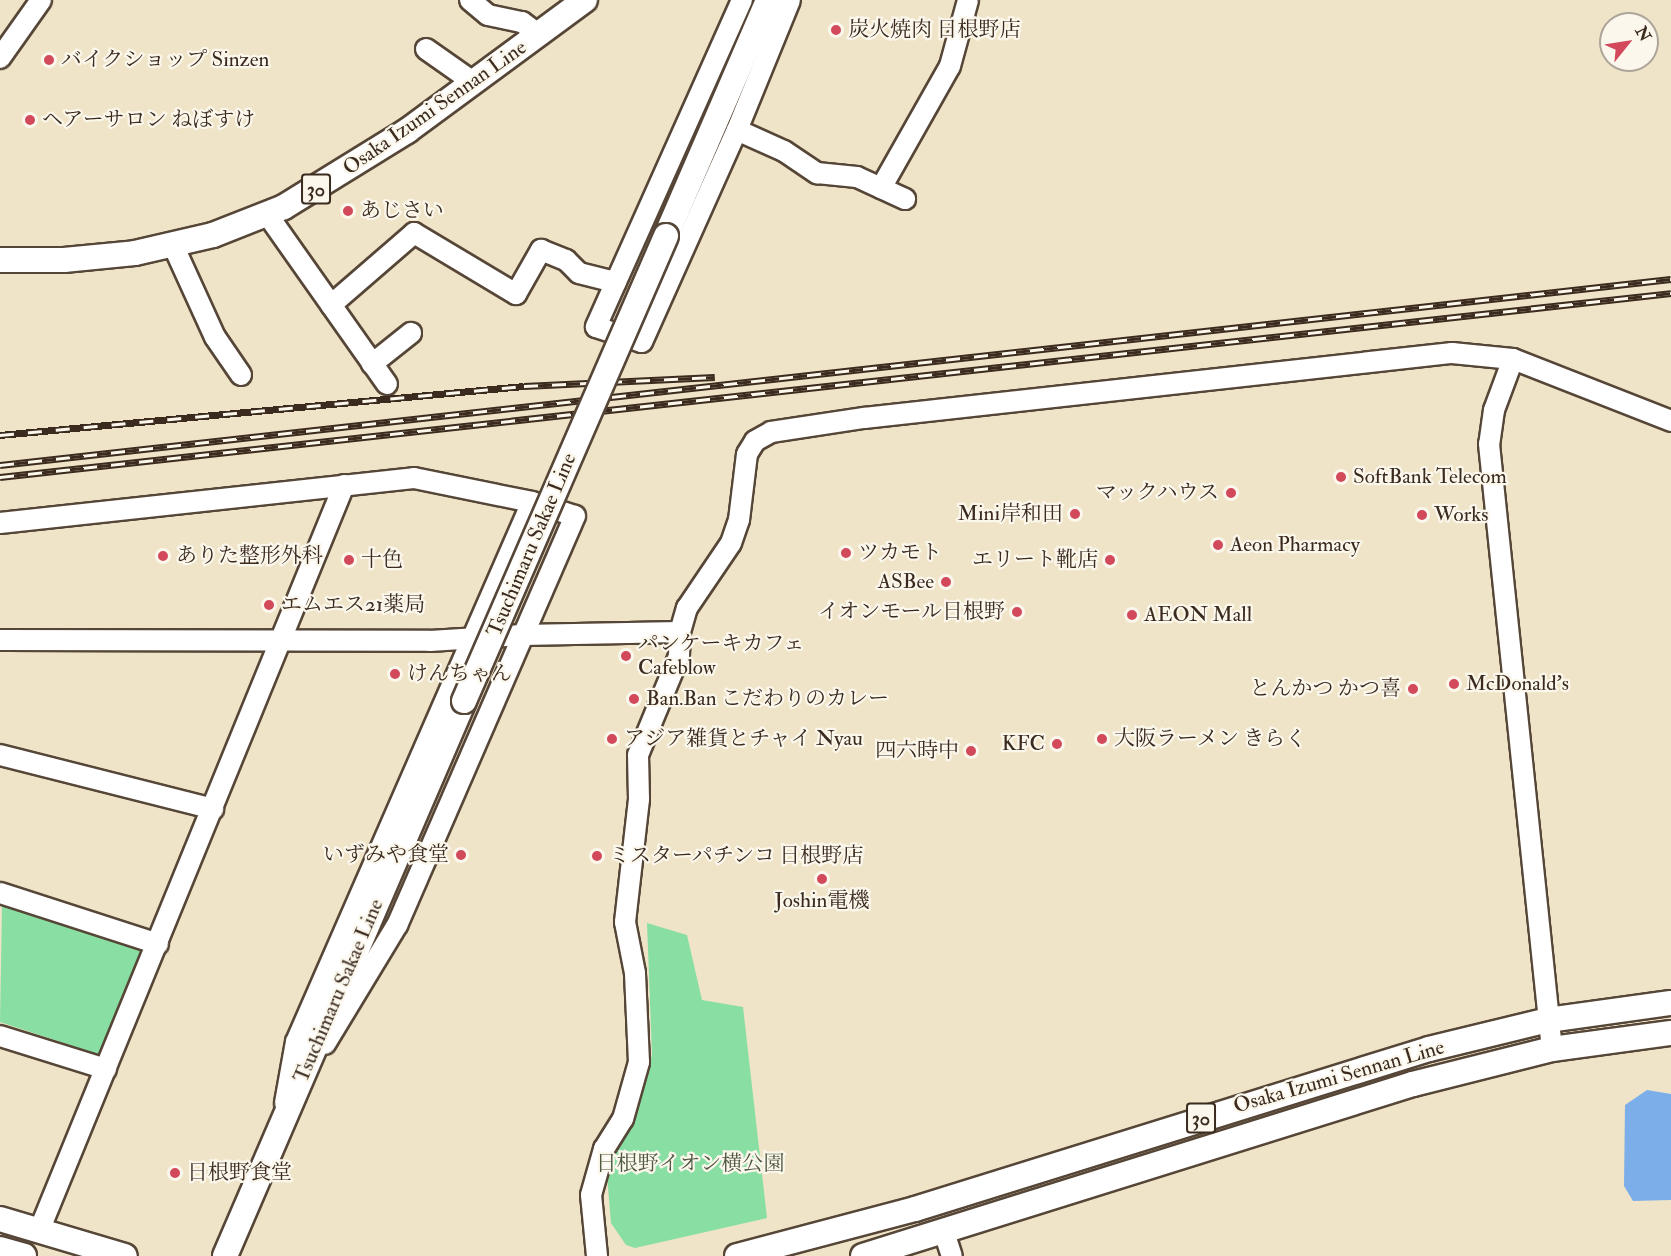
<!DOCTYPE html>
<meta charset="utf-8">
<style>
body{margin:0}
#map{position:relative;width:1671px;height:1256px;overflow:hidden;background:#efe4c7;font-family:"IM FELL Double Pica","Noto Serif JP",serif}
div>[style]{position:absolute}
.green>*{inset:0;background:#89dfa3}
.water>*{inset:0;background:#7cafe9}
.roads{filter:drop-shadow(2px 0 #564637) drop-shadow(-2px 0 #564637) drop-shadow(0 2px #564637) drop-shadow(0 -2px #564637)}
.minor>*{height:20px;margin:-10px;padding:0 10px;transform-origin:10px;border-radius:10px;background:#fff}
.major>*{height:24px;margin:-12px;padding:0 12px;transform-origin:12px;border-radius:12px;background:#fff}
.rail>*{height:7px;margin-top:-3.5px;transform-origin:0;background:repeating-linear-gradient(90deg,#fbf7ec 0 14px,#3b2a1e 0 28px);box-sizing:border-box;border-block:2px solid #3b2a1e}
.bridges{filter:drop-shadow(2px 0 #564637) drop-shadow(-2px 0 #564637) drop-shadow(0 2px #564637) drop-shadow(0 -2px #564637)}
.major-bridge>*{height:24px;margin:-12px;padding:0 12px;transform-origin:12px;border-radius:12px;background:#fff}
.dots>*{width:16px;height:16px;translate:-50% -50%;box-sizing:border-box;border:3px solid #fbf7ec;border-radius:50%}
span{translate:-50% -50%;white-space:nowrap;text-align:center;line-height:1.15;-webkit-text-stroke:4.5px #fbf7ec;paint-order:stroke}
.shield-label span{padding:2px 4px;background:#fbf7ec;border:2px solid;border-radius:4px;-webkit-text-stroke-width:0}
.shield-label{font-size:20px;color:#3b2a1e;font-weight:700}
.poi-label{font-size:21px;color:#3b2a1e}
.left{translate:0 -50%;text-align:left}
.right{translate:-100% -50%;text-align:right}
.street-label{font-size:21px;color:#3b2a1e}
.park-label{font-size:21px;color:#4e573f}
.north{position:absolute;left:1599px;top:12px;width:60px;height:60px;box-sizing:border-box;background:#fbf7ec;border:2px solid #aea59a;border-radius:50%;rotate:60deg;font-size:16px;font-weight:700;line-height:24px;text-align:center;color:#3b2a1e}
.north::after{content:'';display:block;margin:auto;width:21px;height:27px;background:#d1495b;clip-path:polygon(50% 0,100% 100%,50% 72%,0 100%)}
</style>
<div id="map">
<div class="green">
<i style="clip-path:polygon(2px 906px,144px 950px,100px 1055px,0 1022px)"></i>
<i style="clip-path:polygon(647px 923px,687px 935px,702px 1000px,743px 1007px,767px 1218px,635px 1248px,626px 1245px,611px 1223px,606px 1164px,633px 1124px,652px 1055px)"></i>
</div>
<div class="water">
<i style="clip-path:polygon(1647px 1090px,1671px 1094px,1671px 1200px,1633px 1201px,1624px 1186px,1625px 1105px)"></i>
</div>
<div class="roads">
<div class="minor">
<i style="left:470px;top:0;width:23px;rotate:40deg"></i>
<i style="left:488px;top:15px;width:35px;rotate:12deg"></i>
<i style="left:522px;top:22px;width:20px;rotate:37deg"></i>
<i style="left:742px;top:0;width:358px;rotate:114.1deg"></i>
<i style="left:596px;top:327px;width:48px;rotate:18.1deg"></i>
<i style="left:642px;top:342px;width:232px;rotate:-65.9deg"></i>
<i style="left:737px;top:130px;width:140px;rotate:-67.8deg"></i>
<i style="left:426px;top:49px;width:57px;rotate:35.1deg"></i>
<i style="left:0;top:58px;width:71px;rotate:-54.7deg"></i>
<i style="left:737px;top:130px;width:51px;rotate:24.1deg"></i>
<i style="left:784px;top:151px;width:40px;rotate:34deg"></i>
<i style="left:817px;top:173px;width:40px;rotate:5.7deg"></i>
<i style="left:857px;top:177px;width:53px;rotate:24.6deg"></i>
<i style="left:881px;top:188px;width:140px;rotate:-60.5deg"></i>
<i style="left:950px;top:66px;width:68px;rotate:-74.7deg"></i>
<i style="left:267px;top:214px;width:208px;rotate:54.8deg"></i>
<i style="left:173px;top:245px;width:101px;rotate:65.5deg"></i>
<i style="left:215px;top:337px;width:46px;rotate:55.6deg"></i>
<i style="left:331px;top:305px;width:110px;rotate:-40.9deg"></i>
<i style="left:414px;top:233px;width:119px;rotate:30.9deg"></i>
<i style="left:516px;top:294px;width:51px;rotate:-60.4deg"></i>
<i style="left:541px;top:250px;width:27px;rotate:22deg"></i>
<i style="left:566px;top:260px;width:18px;rotate:45deg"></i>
<i style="left:579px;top:273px;width:38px;rotate:14deg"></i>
<i style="left:1513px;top:359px;width:54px;rotate:110.4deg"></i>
<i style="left:1494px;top:410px;width:34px;rotate:98deg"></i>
<i style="left:1489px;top:444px;width:608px;rotate:84.06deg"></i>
<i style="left:372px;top:364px;width:50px;rotate:-38.5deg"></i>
<i style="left:0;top:523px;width:416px;rotate:-6.2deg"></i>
<i style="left:414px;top:478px;width:120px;rotate:11.5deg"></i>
<i style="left:532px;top:502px;width:45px;rotate:18deg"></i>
<i style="left:575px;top:516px;width:446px;rotate:113.5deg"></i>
<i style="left:397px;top:925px;width:139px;rotate:121.2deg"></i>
<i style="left:0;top:640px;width:430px;rotate:0.1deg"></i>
<i style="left:430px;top:641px;width:92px;rotate:-3.7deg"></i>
<i style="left:522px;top:635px;width:158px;rotate:-1.1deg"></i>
<i style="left:0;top:755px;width:220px;rotate:14.2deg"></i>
<i style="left:0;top:893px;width:166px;rotate:17.9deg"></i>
<i style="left:0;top:1036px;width:111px;rotate:17.3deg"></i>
<i style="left:285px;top:1103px;width:62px;rotate:-79.8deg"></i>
<i style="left:296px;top:1042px;width:589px;rotate:-66.39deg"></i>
<i style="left:39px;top:1231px;width:806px;rotate:-67.76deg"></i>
<i style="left:944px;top:1232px;width:25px;rotate:72deg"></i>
<i style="left:597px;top:1256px;width:61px;rotate:-95.6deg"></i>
<i style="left:591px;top:1195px;width:48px;rotate:-74.2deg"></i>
<i style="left:604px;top:1149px;width:36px;rotate:-58deg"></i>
<i style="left:623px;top:1119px;width:59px;rotate:-74.3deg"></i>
<i style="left:639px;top:1062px;width:89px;rotate:-92.6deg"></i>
<i style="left:635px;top:973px;width:52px;rotate:-101.1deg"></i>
<i style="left:625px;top:922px;width:124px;rotate:-83.5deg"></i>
<i style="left:639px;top:799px;width:44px;rotate:-91.3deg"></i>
<i style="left:638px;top:755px;width:107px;rotate:-67.5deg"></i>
<i style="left:679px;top:656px;width:24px;rotate:-88deg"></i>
<i style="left:680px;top:632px;width:25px;rotate:-74deg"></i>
<i style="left:687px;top:608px;width:78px;rotate:-55.9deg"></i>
<i style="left:731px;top:543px;width:24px;rotate:-71deg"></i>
<i style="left:739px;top:520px;width:66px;rotate:-83.1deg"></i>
<i style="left:747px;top:454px;width:15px;rotate:-58deg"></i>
<i style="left:755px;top:441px;width:18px;rotate:-29deg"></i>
<i style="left:771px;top:432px;width:94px;rotate:-8.6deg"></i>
<i style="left:864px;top:418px;width:592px;rotate:-6.31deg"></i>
<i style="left:1452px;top:353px;width:61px;rotate:5.6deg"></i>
<i style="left:1513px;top:359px;width:170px;rotate:21.4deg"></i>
</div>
<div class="major">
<i style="left:666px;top:236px;width:257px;rotate:-66.6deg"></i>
<i style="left:0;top:260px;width:64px"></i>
<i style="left:64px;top:260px;width:71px;rotate:-5.6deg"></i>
<i style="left:135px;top:253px;width:80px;rotate:-13deg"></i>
<i style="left:213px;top:235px;width:76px;rotate:-21.5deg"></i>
<i style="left:284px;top:207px;width:145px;rotate:-31.7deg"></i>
<i style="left:407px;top:131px;width:221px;rotate:-36.4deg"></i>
<i style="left:0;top:1219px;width:130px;rotate:16.5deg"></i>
<i style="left:0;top:1249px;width:25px;rotate:16deg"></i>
<i style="left:225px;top:1256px;width:604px;rotate:-66.7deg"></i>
<i style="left:737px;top:1256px;width:184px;rotate:-14.8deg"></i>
<i style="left:915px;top:1209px;width:538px;rotate:-17.29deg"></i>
<i style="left:1429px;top:1049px;width:122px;rotate:-13.7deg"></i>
<i style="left:1548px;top:1020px;width:124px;rotate:-7.9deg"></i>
<i style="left:863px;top:1256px;width:576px;rotate:-17.37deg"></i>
<i style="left:1413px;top:1084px;width:143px;rotate:-14.1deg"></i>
<i style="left:1552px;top:1049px;width:120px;rotate:-7.7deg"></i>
</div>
</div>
<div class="rail">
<i style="left:0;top:435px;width:526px;rotate:-5.34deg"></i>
<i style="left:524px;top:386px;width:191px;rotate:-2.7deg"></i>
<i style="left:0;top:465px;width:1681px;rotate:-6.35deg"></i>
<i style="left:0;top:477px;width:1681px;rotate:-6.28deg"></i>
</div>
<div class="bridges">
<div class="major-bridge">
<i style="left:464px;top:701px;width:507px;rotate:-66.52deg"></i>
</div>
</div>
<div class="dots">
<i style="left:836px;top:30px;background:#d1495b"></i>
<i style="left:49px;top:60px;background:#d1495b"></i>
<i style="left:30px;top:120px;background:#d1495b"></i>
<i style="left:348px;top:211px;background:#d1495b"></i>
<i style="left:1341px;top:477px;background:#d1495b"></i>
<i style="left:1231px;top:493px;background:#d1495b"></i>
<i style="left:1075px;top:514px;background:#d1495b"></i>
<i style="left:1422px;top:515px;background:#d1495b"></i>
<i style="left:1218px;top:545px;background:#d1495b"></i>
<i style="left:846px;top:553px;background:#d1495b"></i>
<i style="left:163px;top:556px;background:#d1495b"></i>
<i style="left:349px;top:560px;background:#d1495b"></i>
<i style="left:1110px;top:560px;background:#d1495b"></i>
<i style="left:946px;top:582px;background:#d1495b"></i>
<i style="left:269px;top:605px;background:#d1495b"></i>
<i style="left:1017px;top:612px;background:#d1495b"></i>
<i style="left:1132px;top:615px;background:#d1495b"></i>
<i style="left:626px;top:656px;background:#d1495b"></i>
<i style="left:395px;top:674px;background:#d1495b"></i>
<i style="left:1454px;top:684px;background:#d1495b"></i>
<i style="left:1413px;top:689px;background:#d1495b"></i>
<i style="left:634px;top:699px;background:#d1495b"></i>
<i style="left:612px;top:739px;background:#d1495b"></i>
<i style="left:1102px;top:739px;background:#d1495b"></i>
<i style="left:1057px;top:744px;background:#d1495b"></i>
<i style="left:971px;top:751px;background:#d1495b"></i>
<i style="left:461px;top:855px;background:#d1495b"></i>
<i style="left:597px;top:856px;background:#d1495b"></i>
<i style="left:822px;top:879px;background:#d1495b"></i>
<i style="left:175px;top:1173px;background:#d1495b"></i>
</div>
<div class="shield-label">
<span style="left:316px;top:189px">30</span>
<span style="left:1201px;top:1118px">30</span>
</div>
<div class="poi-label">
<span class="left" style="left:848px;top:30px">炭火焼肉 日根野店</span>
<span class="left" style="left:61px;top:60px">バイクショップ Sinzen</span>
<span class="left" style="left:42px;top:120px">ヘアーサロン ねぼすけ</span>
<span class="left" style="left:360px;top:211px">あじさい</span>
<span class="left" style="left:1353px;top:477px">SoftBank Telecom</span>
<span class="right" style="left:1219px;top:493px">マックハウス</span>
<span class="right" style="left:1063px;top:514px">Mini岸和田</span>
<span class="left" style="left:1434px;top:515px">Works</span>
<span class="left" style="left:1230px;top:545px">Aeon Pharmacy</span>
<span class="left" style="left:858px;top:553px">ツカモト</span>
<span class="left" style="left:176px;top:556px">ありた整形外科</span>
<span class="left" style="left:361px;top:560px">十色</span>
<span class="right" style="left:1098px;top:560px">エリート靴店</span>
<span class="right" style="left:934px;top:582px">ASBee</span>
<span class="left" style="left:281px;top:605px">エムエス21薬局</span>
<span class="right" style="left:1005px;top:612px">イオンモール日根野</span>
<span class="left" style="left:1144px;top:615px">AEON Mall</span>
<span class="left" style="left:638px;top:656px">パンケーキカフェ<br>Cafeblow</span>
<span class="left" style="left:407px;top:674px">けんちゃん</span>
<span class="left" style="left:1466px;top:684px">McDonald's</span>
<span class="right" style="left:1401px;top:689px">とんかつ かつ喜</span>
<span class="left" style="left:646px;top:699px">Ban.Ban こだわりのカレー</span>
<span class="left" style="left:624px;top:739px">アジア雑貨とチャイ Nyau</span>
<span class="left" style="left:1114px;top:739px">大阪ラーメン きらく</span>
<span class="right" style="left:1045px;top:744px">KFC</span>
<span class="right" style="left:959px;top:751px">四六時中</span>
<span class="right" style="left:449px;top:855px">いずみや食堂</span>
<span class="left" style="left:609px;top:856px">ミスターパチンコ 日根野店</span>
<span style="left:822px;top:901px">Joshin電機</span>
<span class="left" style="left:187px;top:1173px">日根野食堂</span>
</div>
<div class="street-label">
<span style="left:435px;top:108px;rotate:-35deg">Osaka Izumi Sennan Line</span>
<span style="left:532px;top:545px;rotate:-67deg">Tsuchimaru Sakae Line</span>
<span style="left:339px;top:991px;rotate:-67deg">Tsuchimaru Sakae Line</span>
<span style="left:1339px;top:1077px;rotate:-16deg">Osaka Izumi Sennan Line</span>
</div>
<div class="park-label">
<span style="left:690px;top:1164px">日根野イオン横公園</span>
</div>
<div class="north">N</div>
</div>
